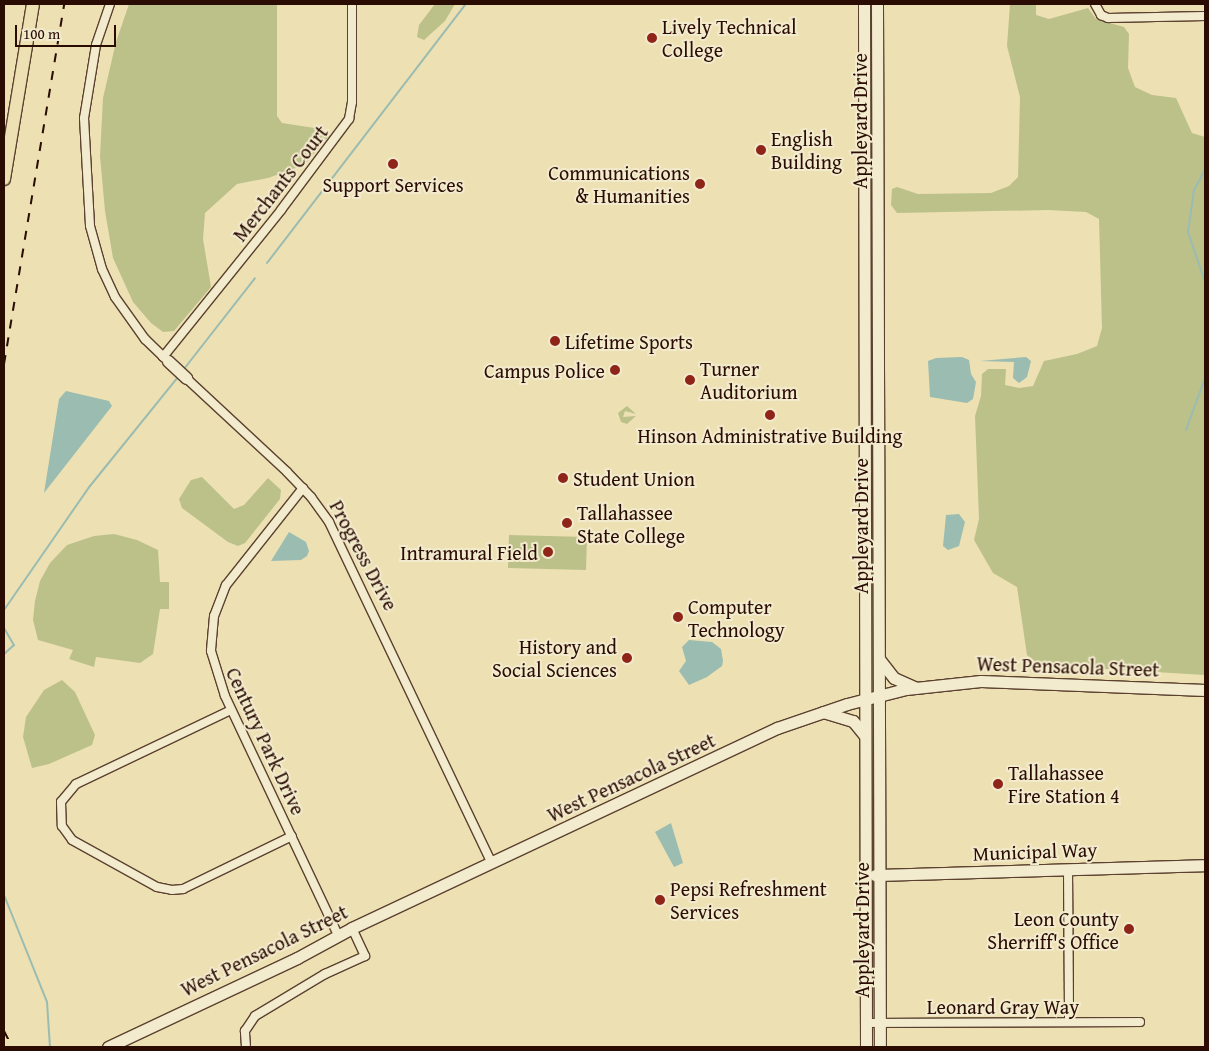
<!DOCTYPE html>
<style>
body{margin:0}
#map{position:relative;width:1209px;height:1051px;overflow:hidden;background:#ede0b3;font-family:"Gentium Book Plus",serif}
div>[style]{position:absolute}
.green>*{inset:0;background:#bcc18a}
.water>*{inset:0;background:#9abcb1}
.stream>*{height:2px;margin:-1px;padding:0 1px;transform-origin:1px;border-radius:1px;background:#9abcb1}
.roads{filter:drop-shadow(1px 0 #5b412f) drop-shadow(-1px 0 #5b412f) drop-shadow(0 1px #5b412f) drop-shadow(0 -1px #5b412f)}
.street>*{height:8px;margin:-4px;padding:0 4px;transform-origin:4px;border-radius:4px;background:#f3ebce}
.secondary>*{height:11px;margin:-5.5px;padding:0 5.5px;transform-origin:5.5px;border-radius:5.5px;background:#f3ebce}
.primary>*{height:12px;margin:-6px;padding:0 6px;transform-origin:6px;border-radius:6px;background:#ede0b3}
.rail>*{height:2px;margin-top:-1px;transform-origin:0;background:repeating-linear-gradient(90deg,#2a0c03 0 9px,transparent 0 18px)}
.dots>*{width:14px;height:14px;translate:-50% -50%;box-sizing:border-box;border:2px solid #f3ebce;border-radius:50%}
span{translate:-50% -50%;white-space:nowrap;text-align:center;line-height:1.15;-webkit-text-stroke:4px #f3ebce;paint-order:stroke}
.poi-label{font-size:20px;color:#2a0c03}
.left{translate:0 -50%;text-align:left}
.right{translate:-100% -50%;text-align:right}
.street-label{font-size:20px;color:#2a0c03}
.frame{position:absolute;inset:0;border:5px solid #2a0c03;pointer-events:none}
.scale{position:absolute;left:15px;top:25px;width:101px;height:22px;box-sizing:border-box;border:2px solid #2a0c03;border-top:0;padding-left:6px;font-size:15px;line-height:18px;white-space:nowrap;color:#2a0c03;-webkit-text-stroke:4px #f3ebce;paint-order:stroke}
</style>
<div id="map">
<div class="green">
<i style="clip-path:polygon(129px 4px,277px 4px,277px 116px,282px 123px,321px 129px,330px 135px,304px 165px,268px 178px,237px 184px,205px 213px,203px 239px,211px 287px,174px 331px,163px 332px,151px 323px,133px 302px,113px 258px,105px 211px,100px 156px,103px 98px,116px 42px)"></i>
<i style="clip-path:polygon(435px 4px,455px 4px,445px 21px,424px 40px,417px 37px,419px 25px)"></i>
<i style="clip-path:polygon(1010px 4px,1036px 4px,1036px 15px,1049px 19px,1088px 8px,1096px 19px,1124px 27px,1129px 34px,1128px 68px,1135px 87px,1152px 95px,1176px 98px,1192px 133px,1205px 137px,1205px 675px,1040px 665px,1027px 655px,1017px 587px,993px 573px,974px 540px,979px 519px,975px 416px,981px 396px,982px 374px,988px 369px,1006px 369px,1005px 385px,1019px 388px,1033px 386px,1044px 361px,1077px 354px,1097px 346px,1102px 328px,1099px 219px,1086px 212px,1048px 210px,897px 213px,891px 205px,892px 189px,897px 187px,918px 194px,991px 193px,1009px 186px,1018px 177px,1020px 97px,1007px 46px)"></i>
<i style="clip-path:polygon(627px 406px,636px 414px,625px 411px,623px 417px,636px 416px,627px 424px,621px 422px,618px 413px)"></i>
<i style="clip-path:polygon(202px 477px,234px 509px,244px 505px,268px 478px,281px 490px,280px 499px,245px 543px,238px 546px,228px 542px,182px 508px,179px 499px,191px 480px)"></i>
<i style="clip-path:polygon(114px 534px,137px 540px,158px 550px,160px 582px,169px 582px,169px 609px,160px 609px,153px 654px,140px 663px,96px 657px,94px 667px,69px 659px,73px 650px,38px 640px,33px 620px,35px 601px,40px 581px,50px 563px,67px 545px,94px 536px)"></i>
<i style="clip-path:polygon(509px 535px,587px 537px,586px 570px,508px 568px)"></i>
<i style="clip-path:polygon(62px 680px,75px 692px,95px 735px,92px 745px,49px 764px,32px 768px,23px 737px,26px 717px,44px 690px)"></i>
</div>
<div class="water">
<i style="clip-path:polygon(962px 357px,969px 360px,971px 374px,976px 382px,973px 399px,967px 403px,930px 397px,928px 361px,936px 358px)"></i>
<i style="clip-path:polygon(1026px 357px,1031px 361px,1027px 377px,1019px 383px,1013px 378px,1014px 362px,980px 361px)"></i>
<i style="clip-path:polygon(66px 391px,109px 401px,112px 406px,44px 493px,59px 399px)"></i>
<i style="clip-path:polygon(959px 514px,965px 522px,959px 546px,948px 550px,943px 546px,946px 515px)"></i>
<i style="clip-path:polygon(289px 532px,306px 542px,309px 551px,307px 556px,301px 560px,271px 561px)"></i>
<i style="clip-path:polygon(689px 640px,712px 642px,721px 649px,723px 661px,722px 666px,707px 677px,689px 685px,679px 671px,686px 661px,682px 647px)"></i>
<i style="clip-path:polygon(671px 823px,683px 863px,674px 867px,655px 832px)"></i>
</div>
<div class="stream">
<i style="left:1205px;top:170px;width:23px;rotate:119deg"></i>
<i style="left:1194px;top:190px;width:42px;rotate:98.1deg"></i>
<i style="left:1188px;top:232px;width:53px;rotate:71.2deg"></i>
<i style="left:267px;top:263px;width:327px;rotate:-52.5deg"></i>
<i style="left:184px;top:369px;width:115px;rotate:-52deg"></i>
<i style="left:1186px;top:430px;width:55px;rotate:-69.9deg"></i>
<i style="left:4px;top:610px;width:151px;rotate:-55.3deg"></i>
<i style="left:90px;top:486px;width:140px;rotate:-51.1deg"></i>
<i style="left:4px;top:628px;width:20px;rotate:60deg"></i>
<i style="left:14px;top:645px;width:13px;rotate:138deg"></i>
<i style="left:4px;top:895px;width:115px;rotate:68.1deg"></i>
<i style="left:47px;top:1002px;width:45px;rotate:86.2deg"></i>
</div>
<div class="roads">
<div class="street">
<i style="left:110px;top:4px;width:43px;rotate:108.9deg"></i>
<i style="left:96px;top:45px;width:74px;rotate:99.3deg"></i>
<i style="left:84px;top:118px;width:108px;rotate:86.8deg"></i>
<i style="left:90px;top:226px;width:45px;rotate:74.4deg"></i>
<i style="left:102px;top:269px;width:31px;rotate:65deg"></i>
<i style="left:115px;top:297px;width:52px;rotate:54.5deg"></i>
<i style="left:145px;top:339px;width:30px;rotate:44deg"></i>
<i style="left:1095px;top:4px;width:13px;rotate:61deg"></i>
<i style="left:1101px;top:15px;width:8px;rotate:23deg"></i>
<i style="left:1108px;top:18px;width:97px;rotate:-1.2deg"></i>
<i style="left:163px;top:357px;width:189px;rotate:-51.2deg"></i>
<i style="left:281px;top:210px;width:114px;rotate:-53.2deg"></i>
<i style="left:349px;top:119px;width:17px;rotate:-80deg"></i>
<i style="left:352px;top:102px;width:98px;rotate:-90deg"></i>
<i style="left:186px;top:378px;width:138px;rotate:42.9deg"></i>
<i style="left:287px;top:472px;width:35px;rotate:46deg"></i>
<i style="left:311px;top:497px;width:31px;rotate:54deg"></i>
<i style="left:329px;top:522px;width:378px;rotate:64.5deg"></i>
<i style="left:303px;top:488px;width:124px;rotate:128.4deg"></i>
<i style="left:226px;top:585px;width:33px;rotate:111deg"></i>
<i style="left:214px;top:616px;width:35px;rotate:95deg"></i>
<i style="left:211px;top:651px;width:47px;rotate:72.7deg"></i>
<i style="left:225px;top:696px;width:264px;rotate:64.7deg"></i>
<i style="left:231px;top:710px;width:172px;rotate:154.5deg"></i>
<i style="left:76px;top:784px;width:23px;rotate:130deg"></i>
<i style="left:61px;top:802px;width:24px;rotate:88deg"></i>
<i style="left:62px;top:826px;width:17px;rotate:54deg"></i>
<i style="left:72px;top:840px;width:97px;rotate:28.9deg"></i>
<i style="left:157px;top:887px;width:15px;rotate:11deg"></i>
<i style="left:172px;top:890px;width:11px;rotate:-5deg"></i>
<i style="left:183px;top:889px;width:121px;rotate:-25.9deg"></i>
<i style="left:1068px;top:869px;width:153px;rotate:89.6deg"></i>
<i style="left:866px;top:1023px;width:274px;rotate:-0.2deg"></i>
<i style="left:246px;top:1047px;width:16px;rotate:-94deg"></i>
<i style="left:245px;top:1031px;width:18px;rotate:-56deg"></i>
<i style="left:255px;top:1016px;width:82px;rotate:-31deg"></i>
<i style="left:325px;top:974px;width:44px;rotate:-24.2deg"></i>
<i style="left:365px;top:956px;width:31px;rotate:-115deg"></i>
</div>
<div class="secondary">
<i style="left:864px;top:4px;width:1043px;rotate:89.89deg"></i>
<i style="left:877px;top:4px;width:1043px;rotate:89.84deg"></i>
<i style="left:168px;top:361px;width:25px;rotate:43deg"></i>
<i style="left:879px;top:659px;width:24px;rotate:52deg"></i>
<i style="left:894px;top:678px;width:24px;rotate:24deg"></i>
<i style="left:823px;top:712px;width:31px;rotate:17deg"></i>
<i style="left:853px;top:721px;width:19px;rotate:51deg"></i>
<i style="left:875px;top:875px;width:330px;rotate:-1.7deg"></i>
<i style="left:108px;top:1047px;width:209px;rotate:-25.2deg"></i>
<i style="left:297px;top:958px;width:63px;rotate:-28.6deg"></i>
<i style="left:352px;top:928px;width:470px;rotate:-25.2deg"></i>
<i style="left:777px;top:728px;width:74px;rotate:-18.9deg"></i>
<i style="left:847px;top:704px;width:61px;rotate:-14.3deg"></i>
<i style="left:906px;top:689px;width:75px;rotate:-6.1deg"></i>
<i style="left:981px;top:681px;width:224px;rotate:2.3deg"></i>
</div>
<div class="primary">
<i style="left:4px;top:179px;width:177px;rotate:-80.6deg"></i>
</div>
</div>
<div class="rail">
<i style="left:4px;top:364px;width:365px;rotate:-80.5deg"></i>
<i style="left:4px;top:1031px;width:18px;rotate:63deg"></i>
</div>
<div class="dots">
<i style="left:652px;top:38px;background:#8f2418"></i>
<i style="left:761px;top:150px;background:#8f2418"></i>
<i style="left:393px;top:164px;background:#8f2418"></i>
<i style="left:700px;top:184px;background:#8f2418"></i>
<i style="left:555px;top:341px;background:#8f2418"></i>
<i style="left:615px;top:370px;background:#8f2418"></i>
<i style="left:690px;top:380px;background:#8f2418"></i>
<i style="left:770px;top:415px;background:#8f2418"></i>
<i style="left:563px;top:478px;background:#8f2418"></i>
<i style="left:567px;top:523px;background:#8f2418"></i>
<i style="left:548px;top:552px;background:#8f2418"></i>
<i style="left:678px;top:617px;background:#8f2418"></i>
<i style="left:627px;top:658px;background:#8f2418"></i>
<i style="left:998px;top:784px;background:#8f2418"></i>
<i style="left:660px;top:900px;background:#8f2418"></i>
<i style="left:1129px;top:929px;background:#8f2418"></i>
</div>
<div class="poi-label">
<span class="left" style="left:662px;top:38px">Lively Technical<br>College</span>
<span class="left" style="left:771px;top:150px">English<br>Building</span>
<span class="right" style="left:690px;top:184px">Communications<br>&amp; Humanities</span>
<span style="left:393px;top:184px">Support Services</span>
<span class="left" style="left:565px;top:341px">Lifetime Sports</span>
<span class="left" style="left:700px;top:380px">Turner<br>Auditorium</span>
<span class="right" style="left:605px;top:370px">Campus Police</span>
<span style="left:770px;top:435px">Hinson Administrative Building</span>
<span class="left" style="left:573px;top:478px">Student Union</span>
<span class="left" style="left:577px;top:524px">Tallahassee<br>State College</span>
<span class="right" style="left:538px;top:552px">Intramural Field</span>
<span class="left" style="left:688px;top:618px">Computer<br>Technology</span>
<span class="right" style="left:617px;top:658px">History and<br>Social Sciences</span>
<span class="left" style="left:1008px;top:784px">Tallahassee<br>Fire Station 4</span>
<span class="left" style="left:670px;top:900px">Pepsi Refreshment<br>Services</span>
<span class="right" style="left:1119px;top:930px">Leon County<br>Sherriff's Office</span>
</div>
<div class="street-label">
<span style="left:859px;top:121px;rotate:-90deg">Appleyard Drive</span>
<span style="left:280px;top:183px;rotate:-52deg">Merchants Court</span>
<span style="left:860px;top:526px;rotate:-90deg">Appleyard Drive</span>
<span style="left:364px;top:555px;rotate:62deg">Progress Drive</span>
<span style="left:1068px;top:666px;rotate:2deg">West Pensacola Street</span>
<span style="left:266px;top:741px;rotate:65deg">Century Park Drive</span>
<span style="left:631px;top:777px;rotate:-25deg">West Pensacola Street</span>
<span style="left:1035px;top:851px;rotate:-2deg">Municipal Way</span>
<span style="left:861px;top:930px;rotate:-90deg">Appleyard Drive</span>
<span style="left:264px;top:950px;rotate:-26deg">West Pensacola Street</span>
<span style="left:1003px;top:1006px">Leonard Gray Way</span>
</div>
<div class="frame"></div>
<div class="scale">100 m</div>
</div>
